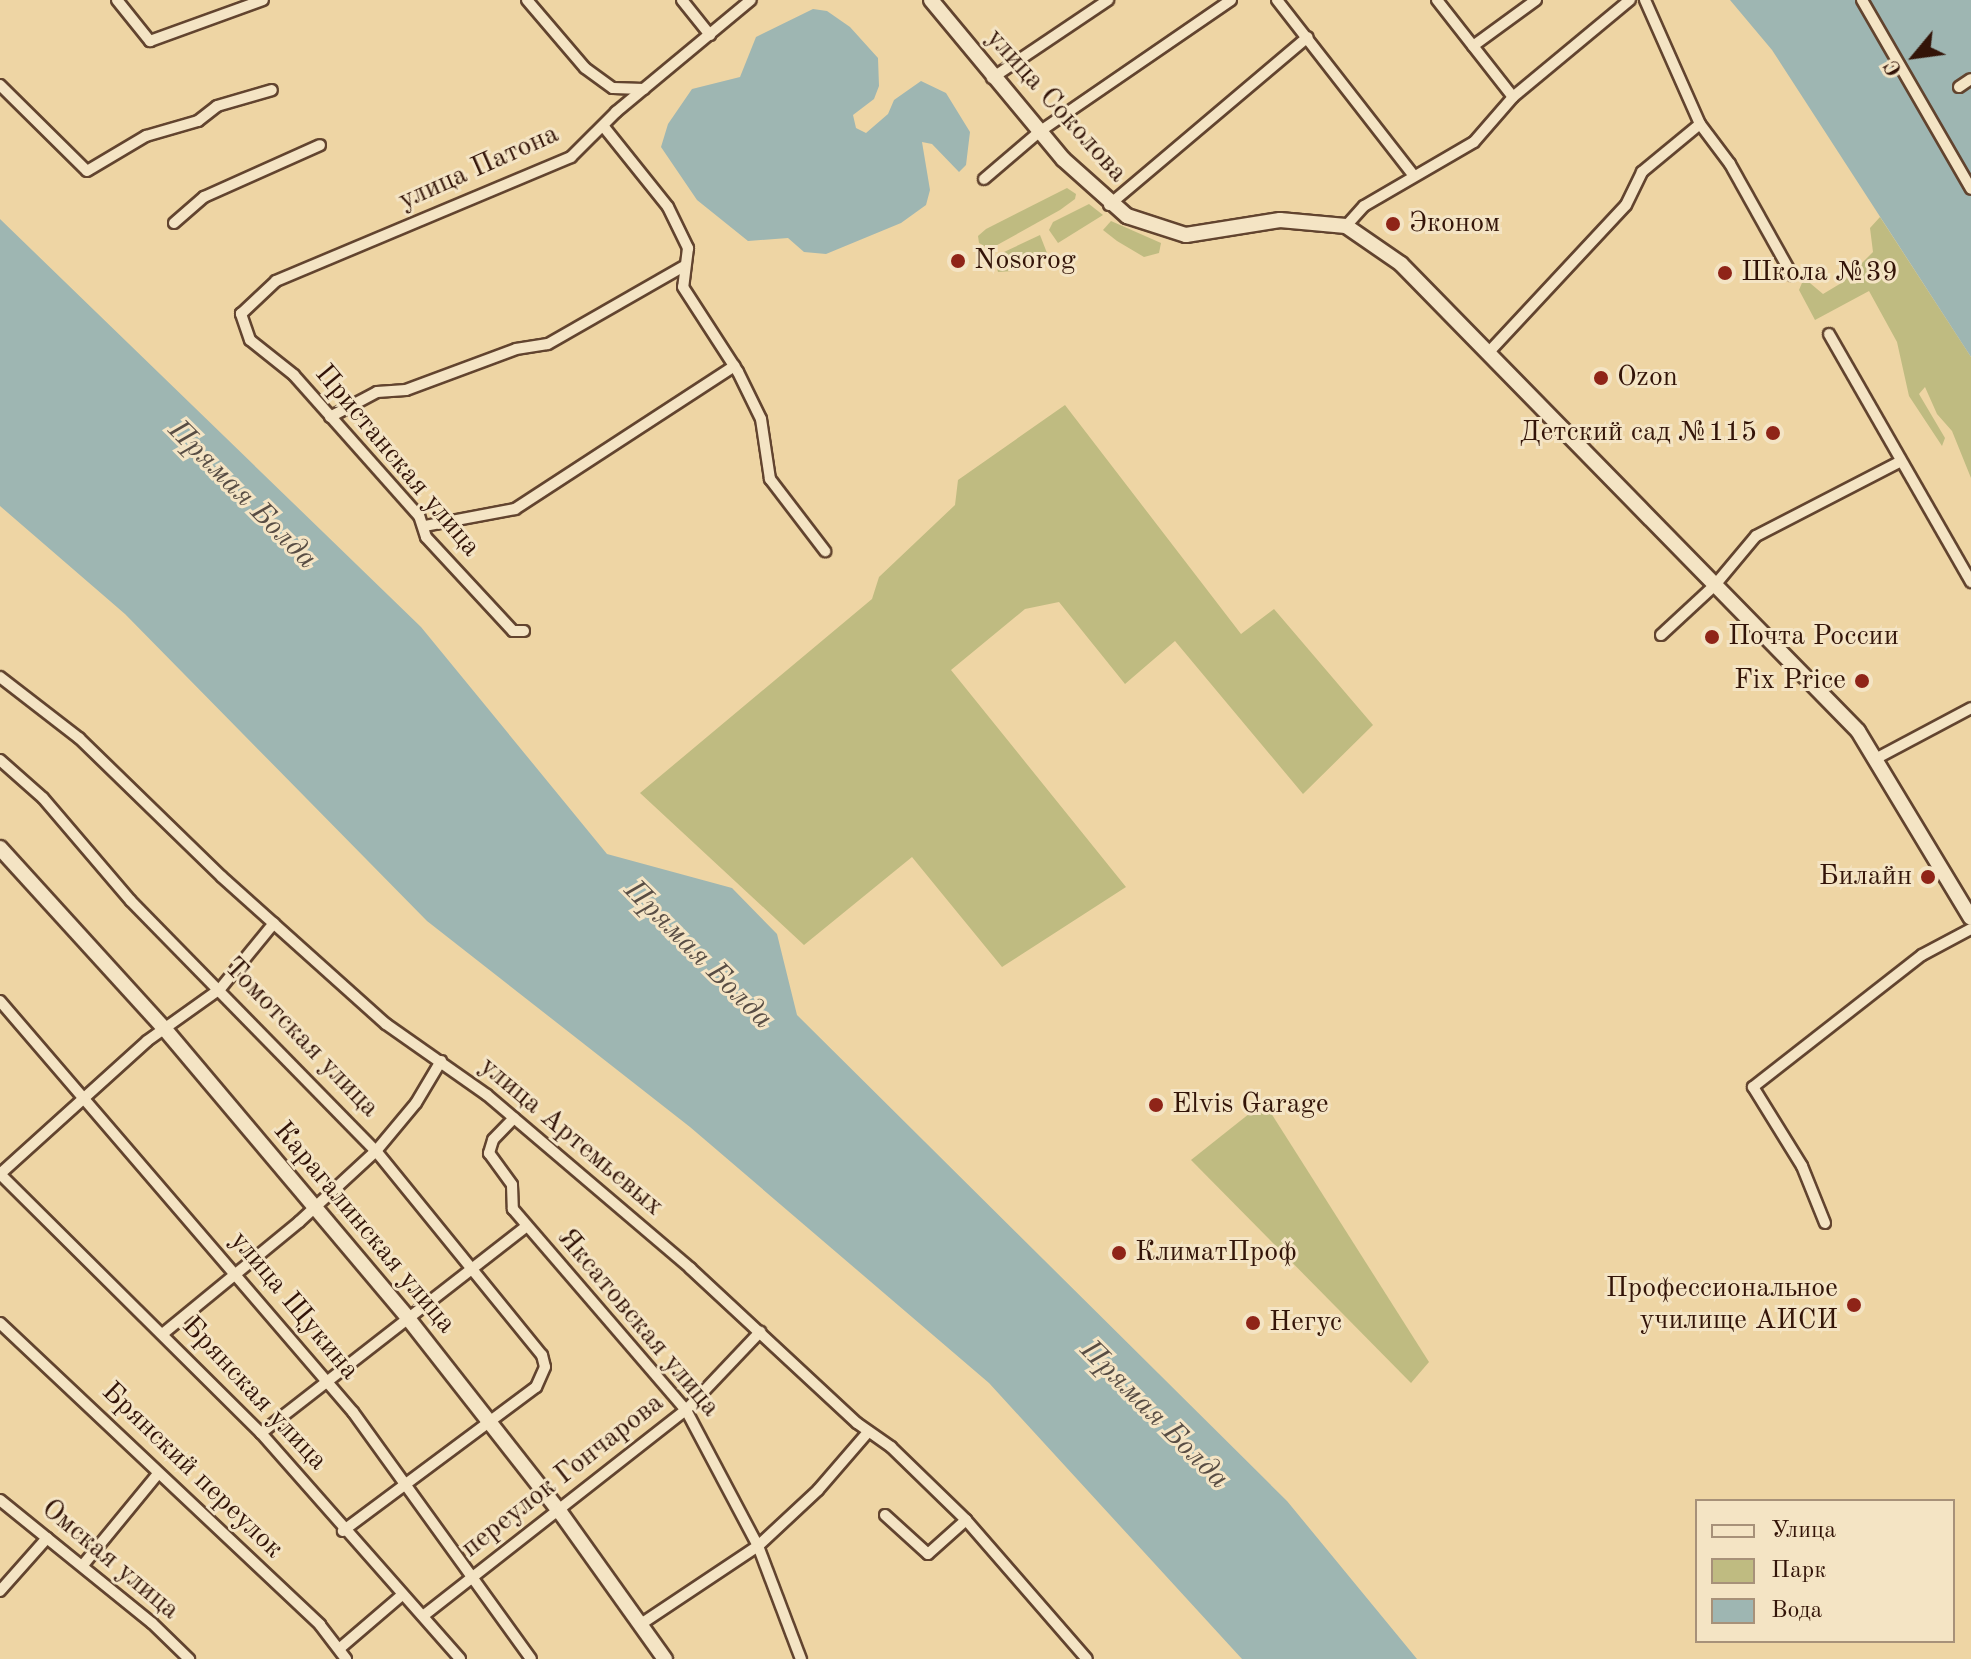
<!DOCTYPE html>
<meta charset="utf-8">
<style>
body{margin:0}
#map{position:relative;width:1971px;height:1659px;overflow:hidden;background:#eed5a4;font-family:"Old Standard TT",serif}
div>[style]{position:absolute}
.green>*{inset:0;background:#bfbb81}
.water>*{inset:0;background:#9eb6b2}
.roads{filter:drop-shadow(2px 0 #62442f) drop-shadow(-2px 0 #62442f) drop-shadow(0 2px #62442f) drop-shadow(0 -2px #62442f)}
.street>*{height:10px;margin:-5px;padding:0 5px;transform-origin:5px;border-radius:5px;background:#f4e4c4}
.secondary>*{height:14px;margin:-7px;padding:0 7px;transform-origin:7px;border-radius:7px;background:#f4e4c4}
.dots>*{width:22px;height:22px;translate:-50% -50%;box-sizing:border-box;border:4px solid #f4e4c4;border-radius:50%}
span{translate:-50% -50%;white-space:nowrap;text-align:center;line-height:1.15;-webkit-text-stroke:6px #f4e4c4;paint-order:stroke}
.street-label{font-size:28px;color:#331408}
.poi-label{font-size:28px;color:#331408}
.left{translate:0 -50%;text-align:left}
.right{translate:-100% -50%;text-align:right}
.water-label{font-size:30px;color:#584d44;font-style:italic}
.legend{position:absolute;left:1695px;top:1499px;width:260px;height:144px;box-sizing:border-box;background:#f4e4c4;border:2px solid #a79179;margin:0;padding:10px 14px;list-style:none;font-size:24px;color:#331408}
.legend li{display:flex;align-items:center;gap:16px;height:40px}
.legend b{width:40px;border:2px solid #a79179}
.north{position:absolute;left:1875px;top:16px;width:80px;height:80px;-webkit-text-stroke:6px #f4e4c4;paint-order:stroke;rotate:241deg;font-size:22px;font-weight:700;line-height:32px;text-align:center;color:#331408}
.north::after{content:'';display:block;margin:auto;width:28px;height:36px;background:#331408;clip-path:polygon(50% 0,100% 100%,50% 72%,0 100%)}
</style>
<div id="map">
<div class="green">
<i style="clip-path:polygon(1067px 188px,1076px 194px,1075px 199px,1060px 210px,990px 249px,979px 243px,978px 236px,986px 229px)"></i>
<i style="clip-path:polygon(1089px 204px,1103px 215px,1058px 243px,1049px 230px,1053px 222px)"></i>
<i style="clip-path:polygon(1880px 217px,1971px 357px,1971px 478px,1952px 431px,1937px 414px,1925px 387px,1919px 394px,1945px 438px,1942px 446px,1909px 396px,1897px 342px,1869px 291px,1815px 320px,1799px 290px,1804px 278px,1823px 294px,1843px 282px,1873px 252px,1870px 228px)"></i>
<i style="clip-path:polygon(1111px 221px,1161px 243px,1159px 253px,1144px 257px,1117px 241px,1103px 230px)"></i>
<i style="clip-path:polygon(1040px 235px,1047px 253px,1013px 271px,998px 272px,995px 261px,1004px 252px)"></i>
<i style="clip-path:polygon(1065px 405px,1241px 634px,1274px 609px,1373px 725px,1303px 794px,1175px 641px,1125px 684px,1059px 602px,1025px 609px,951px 670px,1126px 887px,1002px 967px,912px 857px,804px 945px,640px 793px,872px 599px,879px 577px,955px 505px,958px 480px)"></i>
<i style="clip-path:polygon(1264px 1102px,1429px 1362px,1411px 1383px,1191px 1160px)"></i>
</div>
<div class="water">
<i style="clip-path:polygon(1730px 0,1971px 0,1971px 357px,1772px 50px)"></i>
<i style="clip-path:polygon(813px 9px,827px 11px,850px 27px,878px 58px,879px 86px,874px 99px,853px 115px,856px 128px,866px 133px,888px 114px,894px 100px,921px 81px,946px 93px,970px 132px,966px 165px,959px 172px,932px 144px,922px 142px,930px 190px,926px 205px,901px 223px,826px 254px,804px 252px,788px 238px,748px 241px,697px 200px,661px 147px,668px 124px,692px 89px,740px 77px,756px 37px)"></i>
<i style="clip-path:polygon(0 219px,421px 627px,607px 854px,732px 888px,777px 934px,797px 1015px,1287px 1501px,1417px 1659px,1242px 1659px,989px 1383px,690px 1127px,427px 921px,125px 614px,0 506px)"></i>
</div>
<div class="roads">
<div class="street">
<i style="left:117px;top:0;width:53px;rotate:51.2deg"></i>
<i style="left:150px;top:41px;width:120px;rotate:-19.9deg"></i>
<i style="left:527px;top:0;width:89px;rotate:49.5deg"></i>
<i style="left:585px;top:68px;width:34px;rotate:36deg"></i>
<i style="left:613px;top:88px;width:31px;rotate:2deg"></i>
<i style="left:682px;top:0;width:45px;rotate:51.3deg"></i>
<i style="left:1277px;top:0;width:222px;rotate:52.1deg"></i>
<i style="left:1437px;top:0;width:123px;rotate:51.9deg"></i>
<i style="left:1645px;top:0;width:136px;rotate:66.1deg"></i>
<i style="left:1700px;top:124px;width:50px;rotate:53.1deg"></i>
<i style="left:1730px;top:164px;width:127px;rotate:60.8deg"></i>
<i style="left:1862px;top:0;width:218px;rotate:60deg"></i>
<i style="left:1473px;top:46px;width:78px;rotate:-36.1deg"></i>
<i style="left:992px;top:78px;width:140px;rotate:-33.9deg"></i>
<i style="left:0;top:85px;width:122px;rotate:44.7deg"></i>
<i style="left:87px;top:171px;width:69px;rotate:-30.7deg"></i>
<i style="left:146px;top:136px;width:54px;rotate:-16.1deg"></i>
<i style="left:198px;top:121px;width:24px;rotate:-38deg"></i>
<i style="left:217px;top:106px;width:57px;rotate:-16.2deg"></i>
<i style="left:1959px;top:87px;width:14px;rotate:-34deg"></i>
<i style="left:604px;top:127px;width:102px;rotate:51.3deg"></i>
<i style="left:668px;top:207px;width:46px;rotate:64deg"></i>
<i style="left:688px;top:248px;width:39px;rotate:97deg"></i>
<i style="left:683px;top:287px;width:101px;rotate:57.1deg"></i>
<i style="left:738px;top:372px;width:52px;rotate:63.9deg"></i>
<i style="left:761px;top:419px;width:61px;rotate:81.5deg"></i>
<i style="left:770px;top:479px;width:91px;rotate:52.6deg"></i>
<i style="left:984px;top:179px;width:72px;rotate:-40.5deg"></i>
<i style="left:1039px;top:132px;width:233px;rotate:-34.5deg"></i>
<i style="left:1109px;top:205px;width:260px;rotate:-40.2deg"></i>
<i style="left:174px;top:223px;width:40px;rotate:-41deg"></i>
<i style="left:204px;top:197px;width:127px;rotate:-24.1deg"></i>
<i style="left:1346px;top:226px;width:27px;rotate:-48deg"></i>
<i style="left:1364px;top:206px;width:127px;rotate:-30.2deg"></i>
<i style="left:1474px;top:142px;width:60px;rotate:-49.1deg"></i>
<i style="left:1513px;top:97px;width:152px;rotate:-39.7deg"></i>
<i style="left:1829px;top:334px;width:286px;rotate:60.2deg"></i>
<i style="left:1488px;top:353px;width:202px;rotate:-47deg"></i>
<i style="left:1626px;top:205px;width:37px;rotate:-64deg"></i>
<i style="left:1642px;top:172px;width:75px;rotate:-39.6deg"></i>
<i style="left:330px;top:417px;width:53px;rotate:-28deg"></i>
<i style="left:377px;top:392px;width:29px;rotate:-4deg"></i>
<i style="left:406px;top:390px;width:117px;rotate:-20.4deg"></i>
<i style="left:516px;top:349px;width:32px;rotate:-9deg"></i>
<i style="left:548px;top:344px;width:157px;rotate:-29.8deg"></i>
<i style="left:425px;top:526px;width:92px;rotate:-10.7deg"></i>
<i style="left:515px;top:509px;width:262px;rotate:-33.1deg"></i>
<i style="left:524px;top:631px;width:11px;rotate:180deg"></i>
<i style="left:513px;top:631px;width:128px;rotate:-132.8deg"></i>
<i style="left:426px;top:537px;width:22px;rotate:-108deg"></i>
<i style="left:419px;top:516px;width:188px;rotate:-131.6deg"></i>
<i style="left:294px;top:375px;width:56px;rotate:-141.5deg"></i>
<i style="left:250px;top:340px;width:28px;rotate:-109deg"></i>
<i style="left:241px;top:314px;width:48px;rotate:-43.3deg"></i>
<i style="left:276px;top:281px;width:320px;rotate:-22.8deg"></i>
<i style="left:571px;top:157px;width:64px;rotate:-45deg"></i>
<i style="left:616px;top:112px;width:175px;rotate:-39.7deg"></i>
<i style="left:1661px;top:635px;width:74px;rotate:-42.8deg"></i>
<i style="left:1715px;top:585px;width:64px;rotate:-50.1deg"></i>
<i style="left:1756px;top:536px;width:163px;rotate:-27.3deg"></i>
<i style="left:0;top:677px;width:100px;rotate:37.7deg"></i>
<i style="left:79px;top:738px;width:199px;rotate:44.2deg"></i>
<i style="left:222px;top:877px;width:220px;rotate:41.9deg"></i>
<i style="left:386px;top:1024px;width:123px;rotate:35.1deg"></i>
<i style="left:487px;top:1095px;width:267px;rotate:40.4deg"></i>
<i style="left:690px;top:1268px;width:228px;rotate:42.9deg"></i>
<i style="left:857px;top:1423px;width:42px;rotate:35.2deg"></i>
<i style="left:891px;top:1447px;width:105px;rotate:44.2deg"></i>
<i style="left:966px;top:1520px;width:184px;rotate:49deg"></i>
<i style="left:1879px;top:757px;width:104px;rotate:-28deg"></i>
<i style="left:0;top:760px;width:57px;rotate:41.5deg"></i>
<i style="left:43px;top:798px;width:135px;rotate:49.5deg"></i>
<i style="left:131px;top:901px;width:350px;rotate:45.6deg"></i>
<i style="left:376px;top:1151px;width:263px;rotate:50.9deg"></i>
<i style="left:542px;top:1355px;width:12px;rotate:76deg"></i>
<i style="left:545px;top:1367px;width:22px;rotate:114deg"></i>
<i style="left:536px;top:1387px;width:241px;rotate:143.3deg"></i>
<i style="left:0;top:1001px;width:542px;rotate:49.34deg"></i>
<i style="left:353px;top:1412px;width:304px;rotate:54.2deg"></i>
<i style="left:514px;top:1118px;width:30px;rotate:134deg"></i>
<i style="left:493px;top:1140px;width:14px;rotate:107deg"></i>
<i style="left:489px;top:1153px;width:39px;rotate:54deg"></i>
<i style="left:512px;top:1185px;width:24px;rotate:88deg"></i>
<i style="left:513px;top:1209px;width:265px;rotate:49.3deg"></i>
<i style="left:686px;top:1410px;width:154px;rotate:62.1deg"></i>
<i style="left:758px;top:1546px;width:121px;rotate:69.2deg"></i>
<i style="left:0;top:1174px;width:368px;rotate:44.8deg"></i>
<i style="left:261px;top:1433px;width:301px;rotate:48.6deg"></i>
<i style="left:0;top:1174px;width:198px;rotate:-42.1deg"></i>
<i style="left:147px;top:1041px;width:90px;rotate:-35.5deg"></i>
<i style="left:220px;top:989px;width:85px;rotate:-50.7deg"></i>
<i style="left:1825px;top:1223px;width:61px;rotate:-112deg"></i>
<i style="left:1802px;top:1166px;width:93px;rotate:-121.8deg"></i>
<i style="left:1753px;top:1087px;width:214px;rotate:-38deg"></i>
<i style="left:1922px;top:955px;width:55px;rotate:-28deg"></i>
<i style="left:0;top:1323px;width:440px;rotate:43.3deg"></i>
<i style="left:320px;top:1625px;width:43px;rotate:52.6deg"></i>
<i style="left:165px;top:1332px;width:173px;rotate:-39.4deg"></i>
<i style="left:299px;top:1222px;width:105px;rotate:-42.7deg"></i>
<i style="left:376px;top:1151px;width:62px;rotate:-50.2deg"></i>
<i style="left:416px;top:1103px;width:49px;rotate:-59.2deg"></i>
<i style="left:261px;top:1433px;width:336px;rotate:-37.9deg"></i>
<i style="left:0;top:1500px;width:196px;rotate:39deg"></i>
<i style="left:152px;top:1623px;width:52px;rotate:44.2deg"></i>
<i style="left:885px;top:1515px;width:58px;rotate:42.2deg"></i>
<i style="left:928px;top:1554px;width:51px;rotate:-41.8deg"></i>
<i style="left:83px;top:1565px;width:117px;rotate:-50.6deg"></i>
<i style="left:0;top:1591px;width:71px;rotate:-48.4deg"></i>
<i style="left:423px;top:1616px;width:334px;rotate:-38.1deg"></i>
<i style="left:686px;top:1410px;width:108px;rotate:-46.5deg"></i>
<i style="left:641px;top:1624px;width:141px;rotate:-33.7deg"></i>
<i style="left:758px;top:1546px;width:82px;rotate:-43deg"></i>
<i style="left:818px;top:1490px;width:77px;rotate:-49.2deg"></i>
<i style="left:339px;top:1649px;width:83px;rotate:-40.6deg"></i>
</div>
<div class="secondary">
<i style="left:931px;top:0;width:207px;rotate:50.3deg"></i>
<i style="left:1063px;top:159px;width:86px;rotate:41.7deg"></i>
<i style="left:1127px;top:216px;width:62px;rotate:17.9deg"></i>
<i style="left:1186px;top:235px;width:95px;rotate:-9.1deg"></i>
<i style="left:1280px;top:220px;width:66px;rotate:5.2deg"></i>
<i style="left:1346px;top:226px;width:67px;rotate:34.6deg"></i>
<i style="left:1401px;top:264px;width:653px;rotate:45.62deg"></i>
<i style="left:1858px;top:731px;width:218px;rotate:58.9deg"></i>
<i style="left:0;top:848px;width:244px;rotate:47.7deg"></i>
<i style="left:164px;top:1028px;width:378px;rotate:49.9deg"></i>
<i style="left:407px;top:1317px;width:248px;rotate:51.9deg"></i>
<i style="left:560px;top:1512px;width:181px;rotate:54.5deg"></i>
</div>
</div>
<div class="dots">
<i style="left:1393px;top:224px;background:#8f2418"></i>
<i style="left:958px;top:261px;background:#8f2418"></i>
<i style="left:1725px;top:273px;background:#8f2418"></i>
<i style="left:1601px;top:378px;background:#8f2418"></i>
<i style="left:1773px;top:433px;background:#8f2418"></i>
<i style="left:1712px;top:637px;background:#8f2418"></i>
<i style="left:1862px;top:681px;background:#8f2418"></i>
<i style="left:1928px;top:877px;background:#8f2418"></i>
<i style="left:1156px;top:1105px;background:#8f2418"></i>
<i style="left:1119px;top:1253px;background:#8f2418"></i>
<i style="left:1854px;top:1305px;background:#8f2418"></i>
<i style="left:1253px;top:1323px;background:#8f2418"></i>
</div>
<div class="street-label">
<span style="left:1056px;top:106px;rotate:48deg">улица Соколова</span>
<span style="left:479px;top:168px;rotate:-24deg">улица Патона</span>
<span style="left:397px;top:461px;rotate:50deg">Пристанская улица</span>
<span style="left:301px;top:1038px;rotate:46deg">Томотская улица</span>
<span style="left:571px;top:1137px;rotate:40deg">улица Артемьевых</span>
<span style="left:364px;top:1228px;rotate:50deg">Карагалинская улица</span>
<span style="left:294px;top:1306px;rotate:50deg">улица Щукина</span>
<span style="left:638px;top:1323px;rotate:50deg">Яксатовская улица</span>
<span style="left:254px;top:1394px;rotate:47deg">Брянская улица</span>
<span style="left:192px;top:1471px;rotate:44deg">Брянский переулок</span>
<span style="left:563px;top:1476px;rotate:-38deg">переулок Гончарова</span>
<span style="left:110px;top:1560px;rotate:40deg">Омская улица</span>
</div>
<div class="poi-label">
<span class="left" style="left:1409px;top:224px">Эконом</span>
<span class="left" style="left:974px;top:261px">Nosorog</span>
<span class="left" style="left:1741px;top:273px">Школа №39</span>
<span class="left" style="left:1617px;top:378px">Ozon</span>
<span class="right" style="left:1757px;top:433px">Детский сад №115</span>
<span class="left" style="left:1728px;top:637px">Почта России</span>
<span class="right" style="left:1846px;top:681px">Fix Price</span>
<span class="right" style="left:1912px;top:877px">Билайн</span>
<span class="left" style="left:1172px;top:1105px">Elvis Garage</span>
<span class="left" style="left:1135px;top:1253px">КлиматПроф</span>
<span class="right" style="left:1838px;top:1305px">Профессиональное<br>училище АИСИ</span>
<span class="left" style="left:1269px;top:1323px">Негус</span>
</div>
<div class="water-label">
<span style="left:242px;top:495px;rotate:45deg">Прямая Болда</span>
<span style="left:698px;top:955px;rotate:45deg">Прямая Болда</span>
<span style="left:1154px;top:1415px;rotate:45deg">Прямая Болда</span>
</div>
<ul class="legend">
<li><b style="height:10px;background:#f4e4c4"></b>Улица</li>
<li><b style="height:22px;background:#bfbb81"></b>Парк</li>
<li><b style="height:22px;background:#9eb6b2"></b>Вода</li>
</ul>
<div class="north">С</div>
</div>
